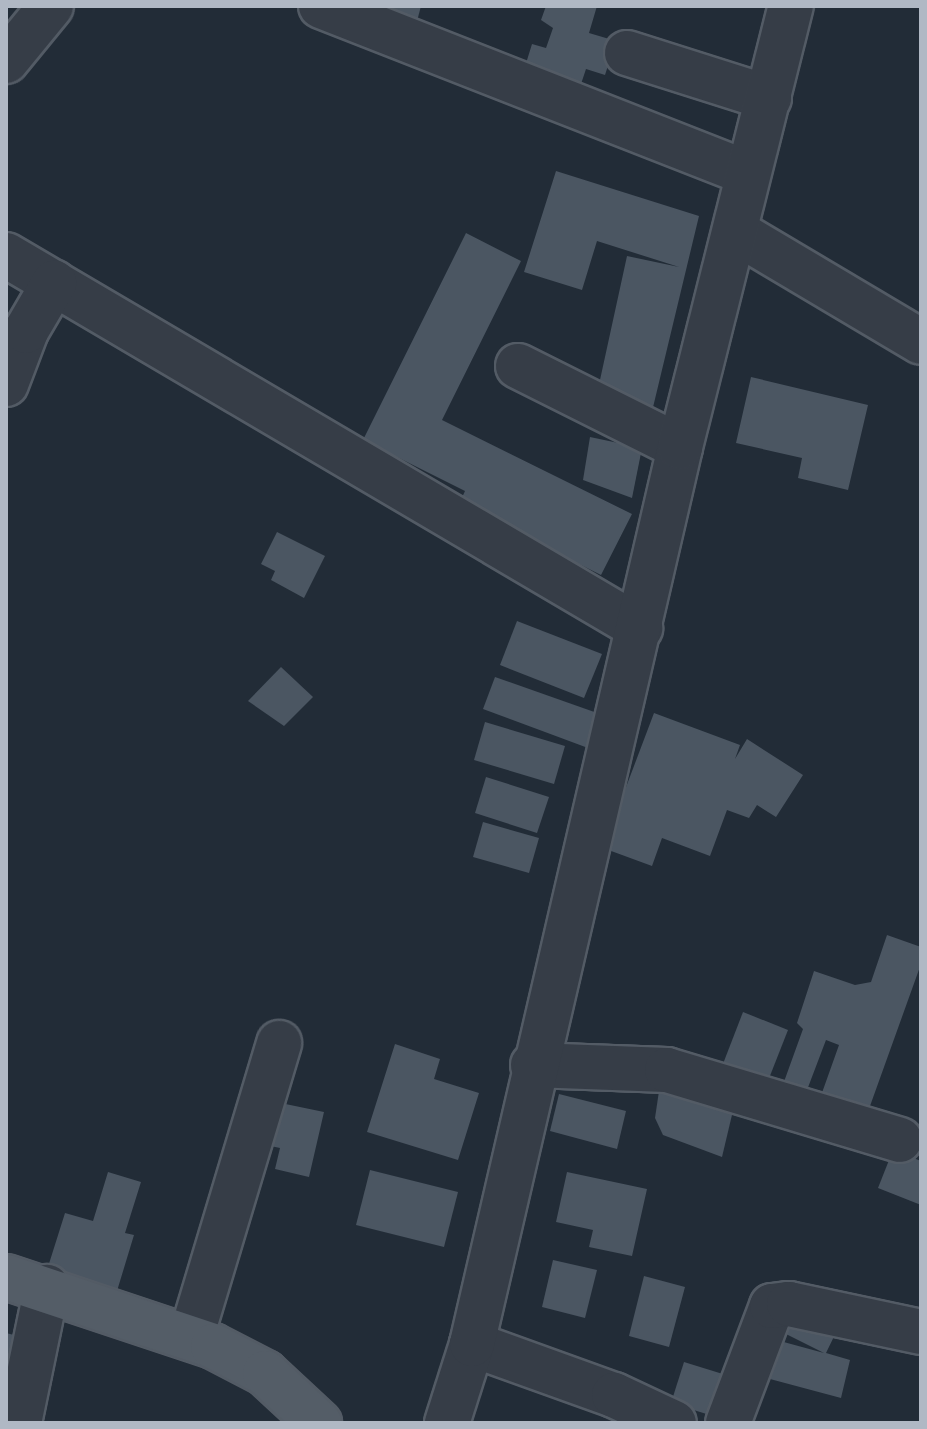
<!DOCTYPE html>
<style>
body{margin:0}
#map{position:relative;width:927px;height:1429px;overflow:hidden;background:#222c37;font-family:"Work Sans",sans-serif}
div>[style]{position:absolute}
.building>*{inset:0;background:#4b5662}
.roads{filter:drop-shadow(2px 0 #535b65) drop-shadow(-2px 0 #535b65) drop-shadow(0 2px #535b65) drop-shadow(0 -2px #535b65)}
.minor>*{height:44px;margin:-22px;padding:0 22px;transform-origin:22px;border-radius:22px;background:#363d47}
.major>*{height:44px;margin:-22px;padding:0 22px;transform-origin:22px;border-radius:22px;background:#545d67}
span{translate:-50% -50%;white-space:nowrap;text-align:center;line-height:1.15;-webkit-text-stroke:6px #1b232c;paint-order:stroke}
.frame{position:absolute;inset:0;border:8px solid #b0b8c4;pointer-events:none}
</style>
<div id="map">
<div class="building">
<i style="clip-path:polygon(388px 6px,421px 6px,416px 25px,385px 17px)"></i>
<i style="clip-path:polygon(546px 6px,597px 6px,589px 33px,616px 41px,605px 75px,586px 69px,579px 90px,523px 73px,532px 44px,546px 48px,553px 28px,541px 20px)"></i>
<i style="clip-path:polygon(556px 171px,699px 216px,649px 424px,593px 412px,627px 256px,679px 267px,597px 241px,582px 290px,524px 272px)"></i>
<i style="clip-path:polygon(466px 233px,521px 261px,442px 420px,632px 514px,601px 575px,459px 504px,465px 491px,363px 440px)"></i>
<i style="clip-path:polygon(751px 377px,868px 405px,848px 490px,798px 478px,802px 458px,736px 443px)"></i>
<i style="clip-path:polygon(590px 437px,642px 448px,632px 498px,583px 480px)"></i>
<i style="clip-path:polygon(277px 532px,325px 556px,304px 598px,271px 580px,275px 571px,261px 564px)"></i>
<i style="clip-path:polygon(517px 621px,602px 654px,584px 698px,500px 665px)"></i>
<i style="clip-path:polygon(281px 667px,313px 697px,284px 726px,248px 701px)"></i>
<i style="clip-path:polygon(495px 677px,600px 714px,588px 748px,483px 709px)"></i>
<i style="clip-path:polygon(654px 713px,740px 745px,735px 759px,747px 739px,803px 775px,776px 817px,757px 805px,749px 818px,727px 810px,710px 856px,662px 838px,652px 866px,603px 848px)"></i>
<i style="clip-path:polygon(485px 722px,565px 746px,554px 784px,474px 760px)"></i>
<i style="clip-path:polygon(486px 777px,549px 797px,537px 833px,475px 813px)"></i>
<i style="clip-path:polygon(483px 822px,539px 838px,529px 873px,473px 857px)"></i>
<i style="clip-path:polygon(887px 935px,921px 947px,921px 964px,865px 1120px,818px 1104px,839px 1045px,826px 1040px,804px 1098px,781px 1090px,803px 1029px,797px 1023px,814px 971px,855px 985px,871px 982px)"></i>
<i style="clip-path:polygon(743px 1012px,788px 1030px,766px 1086px,721px 1069px)"></i>
<i style="clip-path:polygon(395px 1044px,440px 1059px,434px 1079px,479px 1093px,458px 1160px,367px 1132px)"></i>
<i style="clip-path:polygon(659px 1091px,736px 1098px,722px 1157px,663px 1135px,655px 1118px)"></i>
<i style="clip-path:polygon(559px 1094px,626px 1111px,617px 1149px,550px 1131px)"></i>
<i style="clip-path:polygon(271px 1101px,324px 1112px,309px 1177px,275px 1169px,280px 1148px,261px 1144px)"></i>
<i style="clip-path:polygon(893px 1150px,921px 1161px,921px 1205px,878px 1188px)"></i>
<i style="clip-path:polygon(370px 1170px,458px 1192px,444px 1247px,356px 1225px)"></i>
<i style="clip-path:polygon(108px 1172px,141px 1182px,125px 1233px,134px 1235px,117px 1291px,47px 1270px,65px 1213px,93px 1221px)"></i>
<i style="clip-path:polygon(567px 1172px,647px 1189px,632px 1256px,589px 1247px,593px 1230px,556px 1222px)"></i>
<i style="clip-path:polygon(553px 1260px,597px 1270px,585px 1318px,542px 1307px)"></i>
<i style="clip-path:polygon(644px 1276px,685px 1287px,669px 1347px,629px 1336px)"></i>
<i style="clip-path:polygon(844px 1316px,826px 1353px,850px 1360px,841px 1398px,770px 1379px,780px 1341px,824px 1353px,770px 1326px)"></i>
<i style="clip-path:polygon(6px 1333px,14px 1335px,6px 1417px)"></i>
<i style="clip-path:polygon(684px 1362px,726px 1375px,713px 1416px,671px 1403px)"></i>
</div>
<div class="roads">
<div class="minor">
<i style="left:321px;top:6px;width:458px;rotate:21.4deg"></i>
<i style="left:627px;top:53px;width:149px;rotate:17.6deg"></i>
<i style="left:6px;top:61px;width:71px;rotate:-50.7deg"></i>
<i style="left:736px;top:232px;width:215px;rotate:30.7deg"></i>
<i style="left:6px;top:255px;width:736px;rotate:30.47deg"></i>
<i style="left:518px;top:366px;width:181px;rotate:26.6deg"></i>
<i style="left:6px;top:384px;width:57px;rotate:-69.3deg"></i>
<i style="left:26px;top:331px;width:56px;rotate:-59.7deg"></i>
<i style="left:533px;top:1065px;width:134px;rotate:2.1deg"></i>
<i style="left:667px;top:1070px;width:243px;rotate:16.7deg"></i>
<i style="left:191px;top:1337px;width:307px;rotate:-73.3deg"></i>
<i style="left:472px;top:1344px;width:151px;rotate:19.8deg"></i>
<i style="left:614px;top:1395px;width:66px;rotate:25deg"></i>
<i style="left:19px;top:1423px;width:139px;rotate:-78.4deg"></i>
<i style="left:447px;top:1423px;width:83px;rotate:-72.4deg"></i>
<i style="left:472px;top:1344px;width:921px;rotate:-76.94deg"></i>
<i style="left:680px;top:447px;width:455px;rotate:-75.9deg"></i>
<i style="left:728px;top:1423px;width:125px;rotate:-69.4deg"></i>
<i style="left:772px;top:1306px;width:17px;rotate:-7deg"></i>
<i style="left:789px;top:1304px;width:135px;rotate:12deg"></i>
</div>
<div class="major">
<i style="left:6px;top:1277px;width:218px;rotate:18.4deg"></i>
<i style="left:213px;top:1346px;width:59px;rotate:27.4deg"></i>
<i style="left:265px;top:1373px;width:74px;rotate:42.8deg"></i>
</div>
</div>
<div class="frame"></div>
</div>
